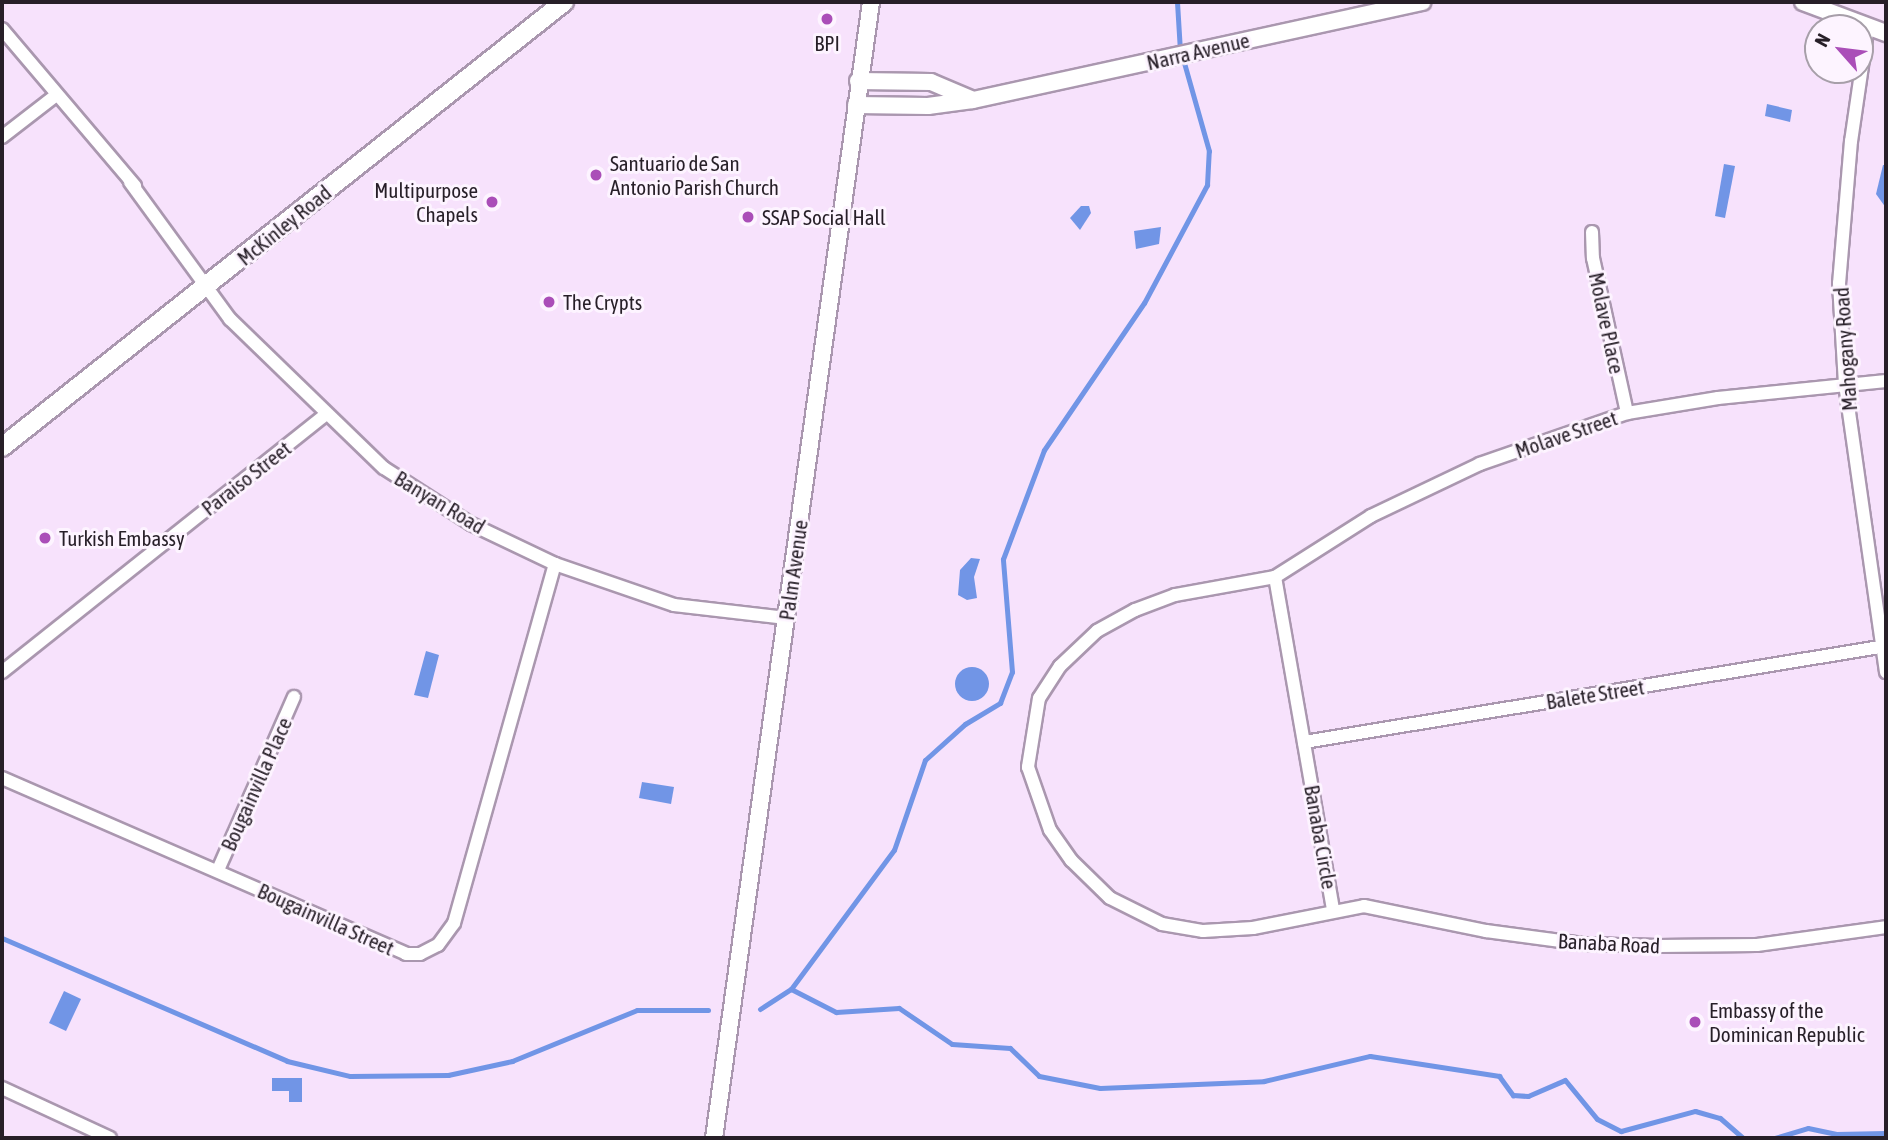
<!DOCTYPE html>
<style>
body{margin:0}
#map{position:relative;width:1888px;height:1140px;overflow:hidden;background:#f7e2fc;font-family:"Asap Condensed",sans-serif}
div>[style]{position:absolute}
.water>*{inset:0;background:#7195e6}
.round{border-radius:50%}
.stream>*{height:5px;margin:-2.5px;padding:0 2.5px;transform-origin:2.5px;border-radius:2.5px;background:#7195e6}
.roads{filter:drop-shadow(2px 0 #aa97af) drop-shadow(-2px 0 #aa97af) drop-shadow(0 2px #aa97af) drop-shadow(0 -2px #aa97af)}
.minor>*{height:12px;margin:-6px;padding:0 6px;transform-origin:6px;border-radius:6px;background:#fff}
.tertiary>*{height:16px;margin:-8px;padding:0 8px;transform-origin:8px;border-radius:8px;background:#fff}
.secondary>*{height:18px;margin:-9px;padding:0 9px;transform-origin:9px;border-radius:9px;background:#fff}
.dots>*{width:19px;height:19px;translate:-50% -50%;box-sizing:border-box;border:4px solid #fdf4ff;border-radius:50%}
span{translate:-50% -50%;white-space:nowrap;text-align:center;line-height:1.15;-webkit-text-stroke:6px #fdf4ff;paint-order:stroke}
.poi-label{font-size:21px;color:#271f28}
.left{translate:0 -50%;text-align:left}
.right{translate:-100% -50%;text-align:right}
.street-label{font-size:21px;color:#271f28}
.frame{position:absolute;inset:0;border:4px solid #271f28;pointer-events:none}
.north{position:absolute;left:1804px;top:14px;width:70px;height:70px;box-sizing:border-box;background:#fdf4ff;border:2px solid #a79fa9;border-radius:50%;rotate:298deg;font-size:19px;font-weight:700;line-height:28px;text-align:center;color:#271f28}
.north::after{content:'';display:block;margin:auto;width:24px;height:32px;background:#aa4eb8;clip-path:polygon(50% 0,100% 100%,50% 72%,0 100%)}
</style>
<div id="map">
<div class="water">
<i style="clip-path:polygon(1767px 104px,1792px 110px,1790px 122px,1765px 116px)"></i>
<i style="clip-path:polygon(1724px 164px,1735px 166px,1725px 218px,1715px 216px)"></i>
<i style="clip-path:polygon(1883px 165px,1886px 165px,1886px 208px,1876px 194px)"></i>
<i style="clip-path:polygon(1081px 206px,1089px 206px,1091px 213px,1080px 230px,1070px 218px)"></i>
<i style="clip-path:polygon(1161px 227px,1159px 244px,1136px 249px,1134px 231px)"></i>
<i style="clip-path:polygon(971px 558px,980px 559px,974px 577px,977px 598px,967px 600px,958px 595px,960px 570px)"></i>
<i style="clip-path:polygon(426px 651px,439px 655px,428px 698px,414px 695px)"></i>
<i class="round" style="left:955px;top:667px;width:34px;height:34px"></i>
<i style="clip-path:polygon(642px 782px,674px 787px,671px 804px,639px 798px)"></i>
<i style="clip-path:polygon(64px 991px,81px 999px,66px 1031px,49px 1023px)"></i>
<i style="clip-path:polygon(272px 1078px,302px 1078px,302px 1102px,289px 1102px,289px 1091px,272px 1091px)"></i>
</div>
<div class="stream">
<i style="left:1177px;top:2px;width:49px;rotate:86.5deg"></i>
<i style="left:2px;top:938px;width:310px;rotate:23.3deg"></i>
<i style="left:287px;top:1061px;width:65px;rotate:13.4deg"></i>
<i style="left:350px;top:1076px;width:98px;rotate:-0.6deg"></i>
<i style="left:448px;top:1075px;width:66px;rotate:-12.3deg"></i>
<i style="left:512px;top:1061px;width:135px;rotate:-22.2deg"></i>
<i style="left:637px;top:1010px;width:71px"></i>
<i style="left:791px;top:989px;width:51px;rotate:27.1deg"></i>
<i style="left:836px;top:1012px;width:63px;rotate:-3.6deg"></i>
<i style="left:899px;top:1008px;width:64px;rotate:34.2deg"></i>
<i style="left:952px;top:1044px;width:58px;rotate:3.9deg"></i>
<i style="left:1010px;top:1048px;width:40px;rotate:44deg"></i>
<i style="left:1039px;top:1076px;width:62px;rotate:11.1deg"></i>
<i style="left:1100px;top:1088px;width:164px;rotate:-2.4deg"></i>
<i style="left:1264px;top:1081px;width:109px;rotate:-13.3deg"></i>
<i style="left:1370px;top:1056px;width:131px;rotate:8.8deg"></i>
<i style="left:1499px;top:1076px;width:24px;rotate:54deg"></i>
<i style="left:1513px;top:1095px;width:15px;rotate:4deg"></i>
<i style="left:1528px;top:1096px;width:40px;rotate:-23.4deg"></i>
<i style="left:1565px;top:1080px;width:50px;rotate:50.6deg"></i>
<i style="left:1597px;top:1119px;width:27px;rotate:27deg"></i>
<i style="left:1621px;top:1131px;width:77px;rotate:-15.1deg"></i>
<i style="left:1695px;top:1111px;width:26px;rotate:16deg"></i>
<i style="left:1720px;top:1118px;width:30px;rotate:41deg"></i>
<i style="left:760px;top:1009px;width:37px;rotate:-33deg"></i>
<i style="left:791px;top:989px;width:173px;rotate:-53.5deg"></i>
<i style="left:894px;top:850px;width:95px;rotate:-71deg"></i>
<i style="left:925px;top:760px;width:54px;rotate:-42deg"></i>
<i style="left:965px;top:724px;width:41px;rotate:-31deg"></i>
<i style="left:1000px;top:703px;width:33px;rotate:-69deg"></i>
<i style="left:1012px;top:672px;width:113px;rotate:-94.6deg"></i>
<i style="left:1003px;top:559px;width:116px;rotate:-69.4deg"></i>
<i style="left:1044px;top:450px;width:178px;rotate:-55.8deg"></i>
<i style="left:1144px;top:303px;width:134px;rotate:-61.9deg"></i>
<i style="left:1207px;top:185px;width:34px;rotate:-87deg"></i>
<i style="left:1209px;top:151px;width:96px;rotate:-105.8deg"></i>
<i style="left:1775px;top:1138px;width:34px;rotate:-17deg"></i>
<i style="left:1808px;top:1128px;width:29px;rotate:12deg"></i>
<i style="left:1836px;top:1134px;width:50px;rotate:-1.1deg"></i>
</div>
<div class="roads">
<div class="minor">
<i style="left:1868px;top:25px;width:117px;rotate:98.3deg"></i>
<i style="left:1851px;top:141px;width:143px;rotate:94.8deg"></i>
<i style="left:1839px;top:283px;width:101px;rotate:86.6deg"></i>
<i style="left:1845px;top:384px;width:291px;rotate:81.9deg"></i>
<i style="left:2px;top:29px;width:206px;rotate:49.7deg"></i>
<i style="left:2px;top:137px;width:67px;rotate:-37.7deg"></i>
<i style="left:130px;top:182px;width:170px;rotate:53.9deg"></i>
<i style="left:230px;top:319px;width:214px;rotate:44.1deg"></i>
<i style="left:384px;top:468px;width:103px;rotate:32.8deg"></i>
<i style="left:471px;top:524px;width:93px;rotate:25.5deg"></i>
<i style="left:555px;top:564px;width:126px;rotate:19deg"></i>
<i style="left:674px;top:605px;width:113px;rotate:6.6deg"></i>
<i style="left:1592px;top:232px;width:26px;rotate:88deg"></i>
<i style="left:1593px;top:258px;width:159px;rotate:77.6deg"></i>
<i style="left:1886px;top:381px;width:169px;rotate:174.2deg"></i>
<i style="left:1718px;top:398px;width:92px;rotate:170.6deg"></i>
<i style="left:1627px;top:413px;width:156px;rotate:160.9deg"></i>
<i style="left:1480px;top:464px;width:121px;rotate:154.5deg"></i>
<i style="left:1371px;top:516px;width:114px;rotate:147.6deg"></i>
<i style="left:1275px;top:577px;width:102px;rotate:169.8deg"></i>
<i style="left:1175px;top:595px;width:43px;rotate:159.4deg"></i>
<i style="left:1135px;top:610px;width:43px;rotate:151.1deg"></i>
<i style="left:1097px;top:631px;width:51px;rotate:136.6deg"></i>
<i style="left:1060px;top:666px;width:38px;rotate:123deg"></i>
<i style="left:1039px;top:698px;width:70px;rotate:99.1deg"></i>
<i style="left:1028px;top:767px;width:67px;rotate:70.8deg"></i>
<i style="left:1050px;top:830px;width:37px;rotate:55deg"></i>
<i style="left:1071px;top:860px;width:54px;rotate:44.3deg"></i>
<i style="left:1110px;top:898px;width:58px;rotate:26.6deg"></i>
<i style="left:1162px;top:924px;width:42px;rotate:9.7deg"></i>
<i style="left:1203px;top:931px;width:50px;rotate:-3.4deg"></i>
<i style="left:1253px;top:928px;width:113px;rotate:-11.2deg"></i>
<i style="left:1364px;top:906px;width:125px;rotate:11.6deg"></i>
<i style="left:1486px;top:931px;width:98px;rotate:7.6deg"></i>
<i style="left:1583px;top:944px;width:75px;rotate:1.5deg"></i>
<i style="left:1658px;top:946px;width:99px;rotate:-0.6deg"></i>
<i style="left:1757px;top:945px;width:130px;rotate:-7.9deg"></i>
<i style="left:1275px;top:577px;width:337px;rotate:80.1deg"></i>
<i style="left:2px;top:672px;width:413px;rotate:-38.5deg"></i>
<i style="left:1304px;top:742px;width:590px;rotate:-9.37deg"></i>
<i style="left:2px;top:778px;width:441px;rotate:23.5deg"></i>
<i style="left:406px;top:954px;width:14px"></i>
<i style="left:420px;top:954px;width:20px;rotate:-27deg"></i>
<i style="left:438px;top:945px;width:27px;rotate:-54deg"></i>
<i style="left:454px;top:923px;width:373px;rotate:-74.3deg"></i>
<i style="left:218px;top:870px;width:189px;rotate:-66.3deg"></i>
<i style="left:2px;top:1088px;width:119px;rotate:24.8deg"></i>
</div>
<div class="tertiary">
<i style="left:1803px;top:2px;width:89px;rotate:20.5deg"></i>
<i style="left:858px;top:81px;width:73px;rotate:0.8deg"></i>
<i style="left:931px;top:82px;width:43px;rotate:23deg"></i>
<i style="left:856px;top:105px;width:72px;rotate:0.8deg"></i>
<i style="left:928px;top:106px;width:45px;rotate:-7.6deg"></i>
<i style="left:973px;top:100px;width:460px;rotate:-12.3deg"></i>
<i style="left:714px;top:1138px;width:1147px;rotate:-82.13deg"></i>
</div>
<div class="secondary">
<i style="left:2px;top:447px;width:717px;rotate:-38.37deg"></i>
</div>
</div>
<div class="dots">
<i style="left:827px;top:19px;background:#aa4eb8"></i>
<i style="left:596px;top:175px;background:#aa4eb8"></i>
<i style="left:492px;top:202px;background:#aa4eb8"></i>
<i style="left:748px;top:217px;background:#aa4eb8"></i>
<i style="left:549px;top:302px;background:#aa4eb8"></i>
<i style="left:45px;top:538px;background:#aa4eb8"></i>
<i style="left:1695px;top:1022px;background:#aa4eb8"></i>
</div>
<div class="poi-label">
<span style="left:827px;top:43px">BPI</span>
<span class="left" style="left:610px;top:175px">Santuario de San<br>Antonio Parish Church</span>
<span class="right" style="left:478px;top:202px">Multipurpose<br>Chapels</span>
<span class="left" style="left:762px;top:217px">SSAP Social Hall</span>
<span class="left" style="left:563px;top:302px">The Crypts</span>
<span class="left" style="left:59px;top:538px">Turkish Embassy</span>
<span class="left" style="left:1709px;top:1022px">Embassy of the<br>Dominican Republic</span>
</div>
<div class="street-label">
<span style="left:1198px;top:51px;rotate:-13deg">Narra Avenue</span>
<span style="left:284px;top:225px;rotate:-39deg">McKinley Road</span>
<span style="left:1607px;top:323px;rotate:78deg">Molave Place</span>
<span style="left:1845px;top:349px;rotate:-94deg">Mahogany Road</span>
<span style="left:1566px;top:434px;rotate:-19deg">Molave Street</span>
<span style="left:246px;top:478px;rotate:-38deg">Paraiso Street</span>
<span style="left:440px;top:502px;rotate:31deg">Banyan Road</span>
<span style="left:793px;top:570px;rotate:-82deg">Palm Avenue</span>
<span style="left:1595px;top:694px;rotate:-9deg">Balete Street</span>
<span style="left:256px;top:784px;rotate:-66deg">Bougainvilla Place</span>
<span style="left:1321px;top:837px;rotate:80deg">Banaba Circle</span>
<span style="left:326px;top:919px;rotate:24deg">Bougainvilla Street</span>
<span style="left:1609px;top:943px;rotate:3deg">Banaba Road</span>
</div>
<div class="frame"></div>
<div class="north">N</div>
</div>
